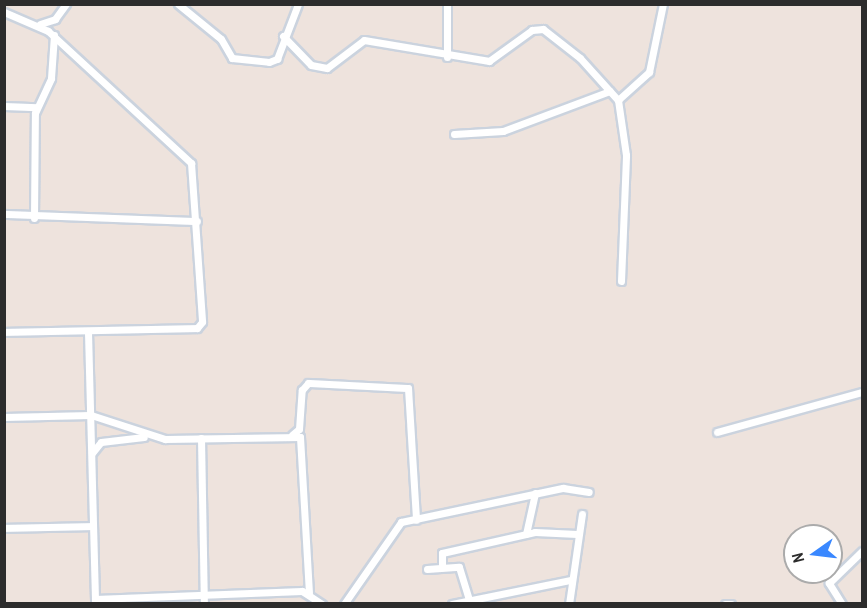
<!DOCTYPE html>
<style>
body{margin:0}
#map{position:relative;width:867px;height:608px;overflow:hidden;background:#eee3dd;font-family:"Archivo Narrow",sans-serif}
div>[style]{position:absolute}
.roads{filter:drop-shadow(2px 0 #cbd3de) drop-shadow(-2px 0 #cbd3de) drop-shadow(0 2px #cbd3de) drop-shadow(0 -2px #cbd3de)}
.street>*{height:7px;margin:-3.5px;padding:0 3.5px;transform-origin:3.5px;border-radius:3.5px;background:#fff}
span{translate:-50% -50%;white-space:nowrap;text-align:center;line-height:1.15;-webkit-text-stroke:5px #fff;paint-order:stroke}
.frame{position:absolute;inset:0;border:6px solid #2c2c2c;pointer-events:none}
.north{position:absolute;left:783px;top:524px;width:60px;height:60px;box-sizing:border-box;background:#fff;border:2px solid #ababab;border-radius:50%;rotate:256deg;font-size:16px;font-weight:700;line-height:24px;text-align:center;color:#2c2c2c}
.north::after{content:'';display:block;margin:auto;width:21px;height:27px;background:#3a88ff;clip-path:polygon(50% 0,100% 100%,50% 72%,0 100%)}
</style>
<div id="map">
<div class="roads">
<div class="street">
<i style="left:178px;top:4px;width:55px;rotate:39.1deg"></i>
<i style="left:221px;top:39px;width:22px;rotate:60deg"></i>
<i style="left:232px;top:58px;width:37px;rotate:6deg"></i>
<i style="left:269px;top:62px;width:9px;rotate:-21deg"></i>
<i style="left:277px;top:59px;width:59px;rotate:-69.1deg"></i>
<i style="left:4px;top:12px;width:48px;rotate:23.4deg"></i>
<i style="left:48px;top:31px;width:195px;rotate:42.7deg"></i>
<i style="left:191px;top:163px;width:159px;rotate:86deg"></i>
<i style="left:202px;top:322px;width:8px;rotate:130deg"></i>
<i style="left:197px;top:328px;width:193px;rotate:178.8deg"></i>
<i style="left:40px;top:24px;width:16px;rotate:-18deg"></i>
<i style="left:55px;top:19px;width:19px;rotate:-54deg"></i>
<i style="left:283px;top:36px;width:40px;rotate:46deg"></i>
<i style="left:311px;top:65px;width:16px;rotate:11deg"></i>
<i style="left:327px;top:68px;width:46px;rotate:-37.1deg"></i>
<i style="left:364px;top:40px;width:127px;rotate:9.5deg"></i>
<i style="left:489px;top:61px;width:53px;rotate:-35.8deg"></i>
<i style="left:532px;top:30px;width:11px;rotate:-5deg"></i>
<i style="left:543px;top:29px;width:47px;rotate:38.1deg"></i>
<i style="left:580px;top:58px;width:57px;rotate:47.9deg"></i>
<i style="left:447px;top:57px;width:53px;rotate:-90deg"></i>
<i style="left:4px;top:106px;width:33px;rotate:2deg"></i>
<i style="left:454px;top:134px;width:49px;rotate:-3.5deg"></i>
<i style="left:503px;top:131px;width:114px;rotate:-20.5deg"></i>
<i style="left:4px;top:214px;width:193px;rotate:2.1deg"></i>
<i style="left:34px;top:218px;width:105px;rotate:-89.5deg"></i>
<i style="left:35px;top:113px;width:38px;rotate:-65deg"></i>
<i style="left:51px;top:78px;width:43px;rotate:-86deg"></i>
<i style="left:621px;top:281px;width:126px;rotate:-87.7deg"></i>
<i style="left:626px;top:155px;width:56px;rotate:-98.3deg"></i>
<i style="left:618px;top:100px;width:42px;rotate:-42.1deg"></i>
<i style="left:649px;top:72px;width:69px;rotate:-78.4deg"></i>
<i style="left:88px;top:332px;width:272px;rotate:88.5deg"></i>
<i style="left:4px;top:417px;width:87px;rotate:-1.3deg"></i>
<i style="left:91px;top:415px;width:78px;rotate:18deg"></i>
<i style="left:165px;top:439px;width:135px;rotate:-0.8deg"></i>
<i style="left:300px;top:437px;width:156px;rotate:86.7deg"></i>
<i style="left:717px;top:432px;width:150px;rotate:-15.4deg"></i>
<i style="left:292px;top:435px;width:9px;rotate:-41deg"></i>
<i style="left:299px;top:429px;width:39px;rotate:-86deg"></i>
<i style="left:302px;top:390px;width:9px;rotate:-49deg"></i>
<i style="left:308px;top:383px;width:100px;rotate:2.9deg"></i>
<i style="left:408px;top:388px;width:132px;rotate:86.5deg"></i>
<i style="left:201px;top:438px;width:166px;rotate:89deg"></i>
<i style="left:92px;top:453px;width:14px;rotate:-51deg"></i>
<i style="left:101px;top:442px;width:43px;rotate:-6.6deg"></i>
<i style="left:4px;top:528px;width:88px;rotate:-1.3deg"></i>
<i style="left:526px;top:534px;width:42px;rotate:-77.6deg"></i>
<i style="left:442px;top:567px;width:14px;rotate:-90deg"></i>
<i style="left:442px;top:553px;width:95px;rotate:-12.7deg"></i>
<i style="left:535px;top:532px;width:42px;rotate:2.7deg"></i>
<i style="left:427px;top:569px;width:32px;rotate:-4deg"></i>
<i style="left:459px;top:567px;width:39px;rotate:73deg"></i>
<i style="left:95px;top:599px;width:207px;rotate:-2.2deg"></i>
<i style="left:302px;top:591px;width:24px;rotate:33deg"></i>
<i style="left:344px;top:604px;width:100px;rotate:-55.2deg"></i>
<i style="left:401px;top:522px;width:166px;rotate:-11.9deg"></i>
<i style="left:563px;top:488px;width:26px;rotate:9deg"></i>
<i style="left:452px;top:604px;width:120px;rotate:-11.5deg"></i>
<i style="left:569px;top:604px;width:91px;rotate:-81.8deg"></i>
<i style="left:725px;top:604px;width:6px"></i>
<i style="left:842px;top:604px;width:25px;rotate:-122deg"></i>
<i style="left:829px;top:583px;width:46px;rotate:-44.1deg"></i>
</div>
</div>
<div class="frame"></div>
<div class="north">N</div>
</div>
